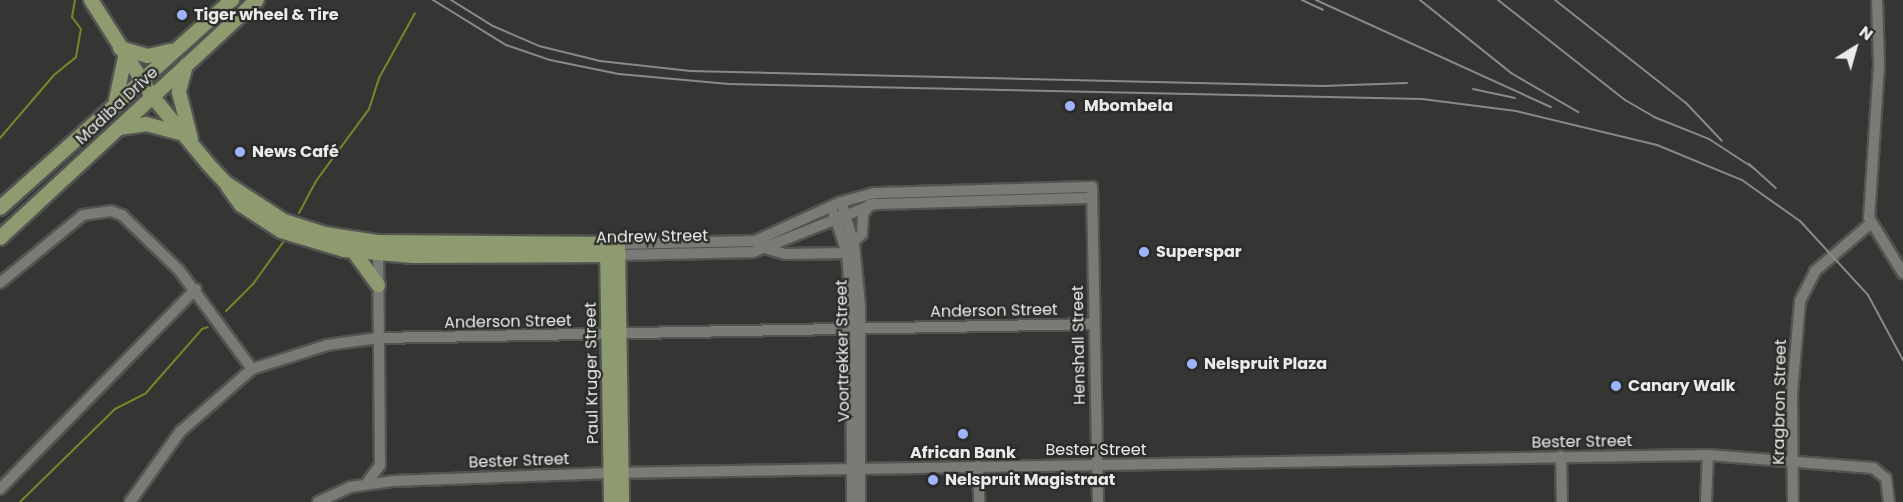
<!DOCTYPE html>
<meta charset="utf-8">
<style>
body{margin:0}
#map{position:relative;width:1903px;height:502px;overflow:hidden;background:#353633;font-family:Poppins,sans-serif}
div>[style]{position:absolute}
.stream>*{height:2px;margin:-1px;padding:0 1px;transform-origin:1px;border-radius:1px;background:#73892b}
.roads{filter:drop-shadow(2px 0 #535451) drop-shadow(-2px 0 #535451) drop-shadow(0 2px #535451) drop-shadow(0 -2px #535451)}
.minor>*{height:10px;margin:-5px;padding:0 5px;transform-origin:5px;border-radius:5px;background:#7a7b77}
.major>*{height:14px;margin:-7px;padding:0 7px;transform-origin:7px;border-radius:7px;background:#8e9a6f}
.rail>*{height:2px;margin:-1px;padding:0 1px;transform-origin:1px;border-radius:1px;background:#898a88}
.dots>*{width:16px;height:16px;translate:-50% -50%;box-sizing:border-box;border:3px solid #2b2c29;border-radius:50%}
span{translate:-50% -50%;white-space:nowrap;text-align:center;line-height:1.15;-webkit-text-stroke:4.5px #2b2c29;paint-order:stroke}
.poi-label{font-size:16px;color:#ebecea;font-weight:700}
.left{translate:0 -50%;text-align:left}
.street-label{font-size:16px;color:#ebecea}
.north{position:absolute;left:1825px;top:18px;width:60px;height:60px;-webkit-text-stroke:4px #2b2c29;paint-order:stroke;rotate:37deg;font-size:16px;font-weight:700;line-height:24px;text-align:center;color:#ebecea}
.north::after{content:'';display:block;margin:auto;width:21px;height:27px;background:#ebecea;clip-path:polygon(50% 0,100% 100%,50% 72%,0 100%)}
</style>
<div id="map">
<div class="stream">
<i style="left:0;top:138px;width:83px;rotate:-49.4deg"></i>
<i style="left:54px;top:75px;width:28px;rotate:-39deg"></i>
<i style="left:76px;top:57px;width:28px;rotate:-80deg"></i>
<i style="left:81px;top:29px;width:15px;rotate:-127deg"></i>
<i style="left:72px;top:17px;width:17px;rotate:-80deg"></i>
<i style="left:299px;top:213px;width:36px;rotate:-62deg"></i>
<i style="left:316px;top:181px;width:89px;rotate:-53.6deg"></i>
<i style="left:369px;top:109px;width:33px;rotate:-72deg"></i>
<i style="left:379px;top:78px;width:74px;rotate:-61deg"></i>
<i style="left:226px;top:311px;width:38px;rotate:-45deg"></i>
<i style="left:253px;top:284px;width:53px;rotate:-54.2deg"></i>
<i style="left:20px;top:502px;width:133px;rotate:-44.4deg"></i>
<i style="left:115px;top:409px;width:35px;rotate:-27deg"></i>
<i style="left:146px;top:393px;width:85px;rotate:-48.8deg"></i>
<i style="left:202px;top:329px;width:6px;rotate:-18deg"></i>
</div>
<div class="roads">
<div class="minor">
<i style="left:1877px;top:0;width:65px;rotate:88.2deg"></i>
<i style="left:1879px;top:65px;width:153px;rotate:93.7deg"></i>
<i style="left:1869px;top:218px;width:65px;rotate:58.3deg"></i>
<i style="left:843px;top:208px;width:39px;rotate:73deg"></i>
<i style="left:854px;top:245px;width:60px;rotate:84.3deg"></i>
<i style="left:860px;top:305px;width:197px;rotate:90deg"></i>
<i style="left:834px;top:214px;width:41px;rotate:71.6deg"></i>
<i style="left:847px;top:253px;width:52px;rotate:85.6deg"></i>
<i style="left:851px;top:305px;width:197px;rotate:89.7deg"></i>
<i style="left:853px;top:242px;width:12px;rotate:-42deg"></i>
<i style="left:862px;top:234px;width:20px;rotate:-87deg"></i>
<i style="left:863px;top:214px;width:11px;rotate:-56deg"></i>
<i style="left:618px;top:244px;width:137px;rotate:-1.3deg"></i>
<i style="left:755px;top:241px;width:94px;rotate:-24.4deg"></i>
<i style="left:841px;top:202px;width:35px;rotate:-15deg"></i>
<i style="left:875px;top:193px;width:217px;rotate:-1.6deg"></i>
<i style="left:1092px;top:187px;width:315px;rotate:88.9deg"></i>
<i style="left:768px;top:249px;width:18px;rotate:16deg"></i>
<i style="left:785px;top:254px;width:62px;rotate:-0.9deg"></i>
<i style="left:619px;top:255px;width:134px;rotate:-1.3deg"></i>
<i style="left:753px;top:252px;width:130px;rotate:-21.6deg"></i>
<i style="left:874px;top:204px;width:217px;rotate:-1.6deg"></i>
<i style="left:0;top:283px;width:107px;rotate:-39.3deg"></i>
<i style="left:83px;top:215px;width:28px;rotate:-8deg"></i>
<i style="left:111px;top:211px;width:12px;rotate:20deg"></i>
<i style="left:122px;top:215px;width:79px;rotate:44deg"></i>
<i style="left:179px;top:270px;width:123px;rotate:53.6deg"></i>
<i style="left:1561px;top:456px;width:46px;rotate:88.8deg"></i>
<i style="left:978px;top:466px;width:36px;rotate:88deg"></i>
<i style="left:367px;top:483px;width:22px;rotate:-54deg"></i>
<i style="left:380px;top:465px;width:219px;rotate:-90.5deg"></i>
<i style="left:0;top:489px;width:280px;rotate:-45.6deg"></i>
<i style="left:130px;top:502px;width:86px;rotate:-54.5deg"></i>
<i style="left:180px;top:432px;width:96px;rotate:-41.2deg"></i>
<i style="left:252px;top:369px;width:79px;rotate:-17.7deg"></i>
<i style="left:327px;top:345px;width:52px;rotate:-7.7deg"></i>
<i style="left:379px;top:338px;width:715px;rotate:-1.12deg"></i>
<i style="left:318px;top:502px;width:35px;rotate:-25deg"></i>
<i style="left:350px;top:487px;width:43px;rotate:-7.9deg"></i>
<i style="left:393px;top:481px;width:217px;rotate:-2.1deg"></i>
<i style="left:610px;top:473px;width:1098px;rotate:-0.94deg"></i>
<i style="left:1708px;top:455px;width:166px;rotate:4.5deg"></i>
<i style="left:1873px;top:468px;width:16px;rotate:38deg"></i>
<i style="left:1886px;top:478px;width:24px;rotate:83deg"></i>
<i style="left:1706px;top:502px;width:47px;rotate:-87.6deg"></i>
<i style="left:1793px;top:502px;width:109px;rotate:-90.5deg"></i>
<i style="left:1792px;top:393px;width:92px;rotate:-85deg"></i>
<i style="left:1800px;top:301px;width:34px;rotate:-63deg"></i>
<i style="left:1815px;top:271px;width:72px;rotate:-40.5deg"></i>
</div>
<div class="major">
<i style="left:91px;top:0;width:114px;rotate:57.6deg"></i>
<i style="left:152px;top:96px;width:88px;rotate:50.5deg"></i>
<i style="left:208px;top:164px;width:26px;rotate:47deg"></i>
<i style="left:226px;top:183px;width:69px;rotate:33.2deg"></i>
<i style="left:284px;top:221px;width:43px;rotate:17.6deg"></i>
<i style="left:325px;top:234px;width:54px;rotate:8.6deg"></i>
<i style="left:378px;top:242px;width:240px;rotate:0.5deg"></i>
<i style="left:618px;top:244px;width:258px;rotate:89.1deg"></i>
<i style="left:120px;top:48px;width:29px;rotate:16deg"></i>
<i style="left:148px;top:56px;width:23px;rotate:-13deg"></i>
<i style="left:186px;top:65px;width:28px;rotate:105deg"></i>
<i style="left:179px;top:92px;width:49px;rotate:75.7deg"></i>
<i style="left:116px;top:100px;width:44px;rotate:-78.2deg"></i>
<i style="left:119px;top:128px;width:27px;rotate:-8deg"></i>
<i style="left:146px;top:124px;width:39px;rotate:15deg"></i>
<i style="left:228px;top:187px;width:22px;rotate:54deg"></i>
<i style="left:241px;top:205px;width:48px;rotate:33deg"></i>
<i style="left:281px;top:231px;width:66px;rotate:16.8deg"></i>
<i style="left:344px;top:250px;width:69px;rotate:5deg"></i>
<i style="left:413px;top:256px;width:206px;rotate:-0.3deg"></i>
<i style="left:0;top:208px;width:312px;rotate:-41.9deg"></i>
<i style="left:0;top:238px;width:350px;rotate:-42.8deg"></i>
<i style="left:607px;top:246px;width:256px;rotate:89.1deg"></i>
<i style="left:354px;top:252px;width:41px;rotate:54deg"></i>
</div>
</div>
<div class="rail">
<i style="left:433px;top:0;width:86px;rotate:31.7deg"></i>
<i style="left:506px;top:45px;width:46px;rotate:18.8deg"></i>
<i style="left:550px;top:60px;width:70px;rotate:11.5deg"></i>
<i style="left:619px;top:74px;width:110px;rotate:5.2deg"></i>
<i style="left:729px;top:84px;width:693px;rotate:1.24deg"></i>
<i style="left:1422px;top:99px;width:95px;rotate:7.3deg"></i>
<i style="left:1516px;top:111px;width:145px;rotate:13.6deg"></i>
<i style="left:1657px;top:145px;width:92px;rotate:22.4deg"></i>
<i style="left:1742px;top:180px;width:71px;rotate:35.3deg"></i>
<i style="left:1800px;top:221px;width:100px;rotate:47.4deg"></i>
<i style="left:1868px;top:295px;width:74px;rotate:61.7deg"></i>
<i style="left:451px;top:0;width:49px;rotate:31.8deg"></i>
<i style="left:493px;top:26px;width:50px;rotate:23.5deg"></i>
<i style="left:539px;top:46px;width:63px;rotate:13.8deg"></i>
<i style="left:600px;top:61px;width:91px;rotate:6.3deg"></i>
<i style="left:690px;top:71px;width:633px;rotate:1.36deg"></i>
<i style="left:1323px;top:86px;width:84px;rotate:-2deg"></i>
<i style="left:1302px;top:0;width:23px;rotate:25deg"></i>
<i style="left:1316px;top:0;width:258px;rotate:24.5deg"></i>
<i style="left:1420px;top:0;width:117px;rotate:38.7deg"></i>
<i style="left:1511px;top:73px;width:78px;rotate:30.2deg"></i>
<i style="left:1498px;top:0;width:162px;rotate:38.2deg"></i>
<i style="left:1625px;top:100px;width:34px;rotate:30deg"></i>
<i style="left:1654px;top:117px;width:59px;rotate:21.8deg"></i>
<i style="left:1709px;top:139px;width:55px;rotate:33.1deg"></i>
<i style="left:1555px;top:0;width:167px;rotate:38.2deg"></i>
<i style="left:1686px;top:103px;width:52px;rotate:46.5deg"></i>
<i style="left:1473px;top:89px;width:43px;rotate:12.1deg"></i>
<i style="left:1749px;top:164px;width:36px;rotate:42deg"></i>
</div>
<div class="dots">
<i style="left:182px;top:15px;background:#9fb3fd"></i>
<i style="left:1070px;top:106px;background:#9fb3fd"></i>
<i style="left:240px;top:152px;background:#9fb3fd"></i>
<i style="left:1144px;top:252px;background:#9fb3fd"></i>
<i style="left:1192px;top:364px;background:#9fb3fd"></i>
<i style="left:1616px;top:386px;background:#9fb3fd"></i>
<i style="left:963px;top:434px;background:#9fb3fd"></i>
<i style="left:933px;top:480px;background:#9fb3fd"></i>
</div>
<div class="poi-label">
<span class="left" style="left:194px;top:15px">Tiger wheel &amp; Tire</span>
<span class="left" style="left:1084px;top:106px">Mbombela</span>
<span class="left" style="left:252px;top:152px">News Café</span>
<span class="left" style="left:1156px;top:252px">Superspar</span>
<span class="left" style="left:1204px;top:364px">Nelspruit Plaza</span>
<span class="left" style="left:1628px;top:386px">Canary Walk</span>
<span style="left:963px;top:453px">African Bank</span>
<span class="left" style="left:945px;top:480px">Nelspruit Magistraat</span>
</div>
<div class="street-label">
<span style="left:117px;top:106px;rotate:-43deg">Madiba Drive</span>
<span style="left:652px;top:237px;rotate:-1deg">Andrew Street</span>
<span style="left:994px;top:311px;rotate:-1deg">Anderson Street</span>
<span style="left:508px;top:322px;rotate:-1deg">Anderson Street</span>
<span style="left:1079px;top:345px;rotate:-91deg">Henshall Street</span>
<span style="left:843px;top:351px;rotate:-91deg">Voortrekker Street</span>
<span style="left:592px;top:373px;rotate:-91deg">Paul Kruger Street</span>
<span style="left:1780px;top:402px;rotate:-89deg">Kragbron Street</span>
<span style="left:1582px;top:442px;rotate:-1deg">Bester Street</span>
<span style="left:1096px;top:450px">Bester Street</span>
<span style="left:519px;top:461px;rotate:-2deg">Bester Street</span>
</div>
<div class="north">N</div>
</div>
